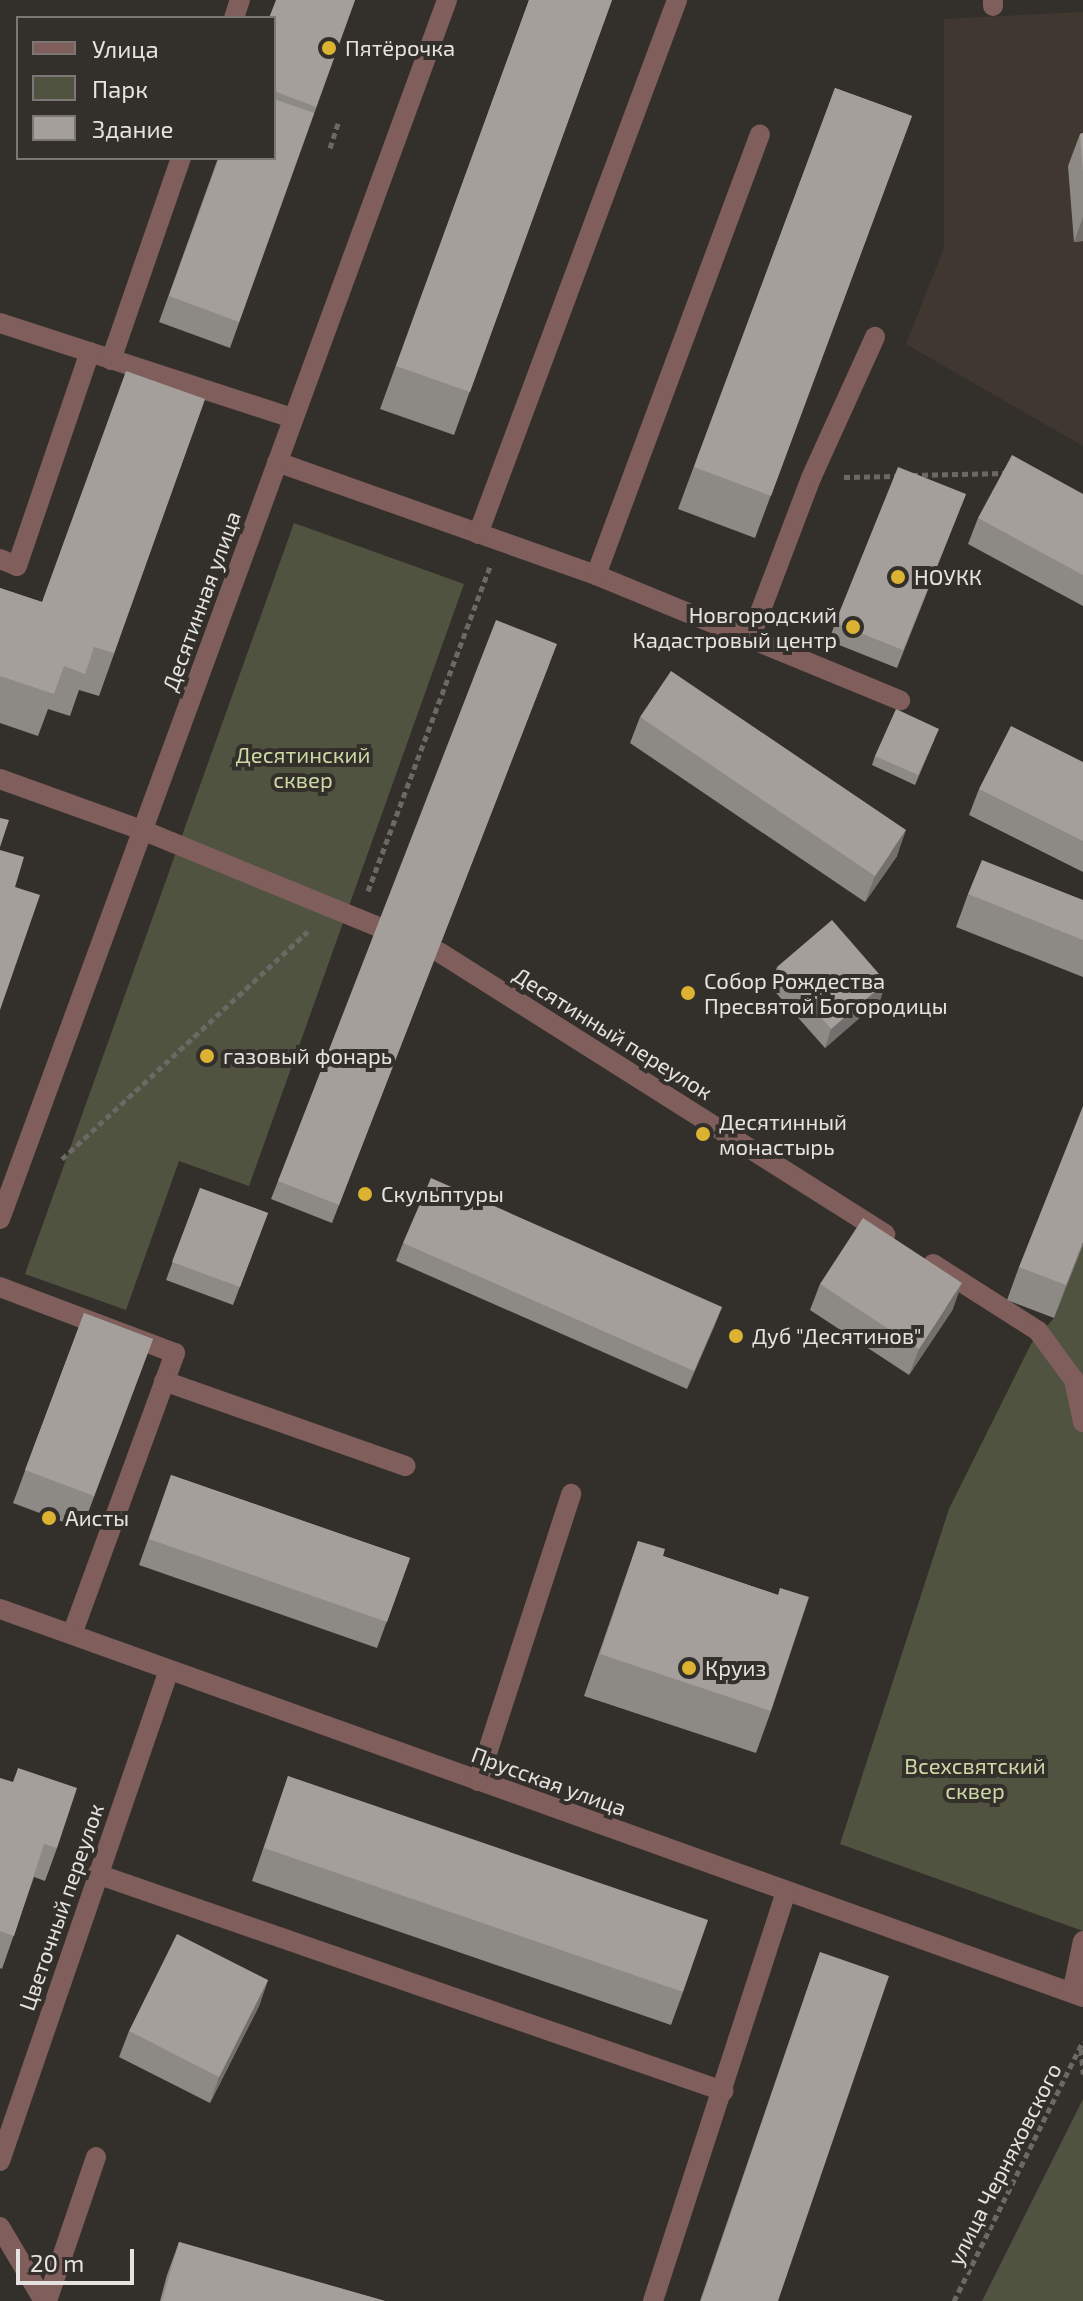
<!DOCTYPE html>
<meta charset="utf-8">
<style>
body{margin:0}
#map{position:relative;width:1083px;height:2301px;overflow:hidden;background:#33302c;font-family:"Exo 2",sans-serif}
div>[style]{position:absolute}
.built>*{inset:0;background:#403830}
.green>*{inset:0;background:#4f5340}
.path>*{height:5px;margin-top:-2.5px;transform-origin:0;background:repeating-linear-gradient(90deg,#6c6965 0 6px,transparent 0 10px)}
.minor>*{height:20px;margin:-10px;padding:0 10px;transform-origin:10px;border-radius:10px;background:#805e5b}
.wall>*{inset:0;background:#8d8984}
.shaded-wall>*{inset:0;background:#736f6c}
.building>*{inset:0;background:#a49f9a}
.dots>*{width:22px;height:22px;translate:-50% -50%;box-sizing:border-box;border:4px solid #33302c;border-radius:50%}
span{translate:-50% -50%;white-space:nowrap;text-align:center;line-height:1.15;-webkit-text-stroke:8px #33302c;paint-order:stroke}
.poi-label{font-size:22px;color:#e5e2e0}
.left{translate:0 -50%;text-align:left}
.right{translate:-100% -50%;text-align:right}
.street-label{font-size:22px;color:#e5e2e0}
.park-label{font-size:22px;color:#cdd9a4}
.legend{position:absolute;left:16px;top:16px;width:260px;height:144px;box-sizing:border-box;background:#33302c;border:2px solid #7a7774;margin:0;padding:10px 14px;list-style:none;font-size:24px;color:#e5e2e0}
.legend li{display:flex;align-items:center;gap:16px;height:40px}
.legend b{width:40px;border:2px solid #7a7774}
.scale{position:absolute;left:16px;top:2249px;width:118px;height:36px;box-sizing:border-box;border:4px solid #e5e2e0;border-top:0;padding-left:10px;font-size:24px;line-height:28px;white-space:nowrap;color:#e5e2e0;-webkit-text-stroke:6px #33302c;paint-order:stroke}
</style>
<div id="map">
<div class="built">
<i style="clip-path:polygon(1083px 12px,1083px 446px,906px 344px,944px 248px,944px 19px)"></i>
</div>
<div class="green">
<i style="clip-path:polygon(294px 523px,464px 584px,249px 1186px,179px 1161px,126px 1310px,25px 1274px)"></i>
<i style="clip-path:polygon(1083px 1245px,1083px 1931px,840px 1844px,949px 1509px,1031px 1344px,1054px 1318px)"></i>
<i style="clip-path:polygon(1083px 2099px,1083px 2301px,982px 2301px)"></i>
</div>
<div class="path">
<i style="left:330px;top:148px;width:29px;rotate:-72deg"></i>
<i style="left:912px;top:475px;width:94px;rotate:-1.2deg"></i>
<i style="left:844px;top:477px;width:54px;rotate:-1.1deg"></i>
<i style="left:368px;top:891px;width:346px;rotate:-69.4deg"></i>
<i style="left:62px;top:1159px;width:335px;rotate:-42.8deg"></i>
<i style="left:1081px;top:2049px;width:25px;rotate:85deg"></i>
<i style="left:954px;top:2301px;width:290px;rotate:-63.6deg"></i>
</div>
<div class="minor">
<i style="left:993px;top:0;width:6px;rotate:90deg"></i>
<i style="left:234px;top:18px;width:19px;rotate:-72deg"></i>
<i style="left:0;top:323px;width:308px;rotate:18deg"></i>
<i style="left:111px;top:360px;width:214px;rotate:-70.9deg"></i>
<i style="left:277px;top:462px;width:338px;rotate:19.5deg"></i>
<i style="left:596px;top:575px;width:329px;rotate:22.4deg"></i>
<i style="left:478px;top:534px;width:570px;rotate:-69.56deg"></i>
<i style="left:0;top:559px;width:18px;rotate:22deg"></i>
<i style="left:17px;top:566px;width:226px;rotate:-71.2deg"></i>
<i style="left:596px;top:575px;width:470px;rotate:-69.6deg"></i>
<i style="left:751px;top:636px;width:169px;rotate:-69.2deg"></i>
<i style="left:811px;top:478px;width:155px;rotate:-65.6deg"></i>
<i style="left:0;top:779px;width:151px;rotate:19.8deg"></i>
<i style="left:142px;top:830px;width:255px;rotate:22.3deg"></i>
<i style="left:439px;top:952px;width:528px;rotate:32.3deg"></i>
<i style="left:0;top:1219px;width:1298px;rotate:-69.86deg"></i>
<i style="left:933px;top:1264px;width:125px;rotate:32.5deg"></i>
<i style="left:1038px;top:1331px;width:61px;rotate:53.7deg"></i>
<i style="left:1074px;top:1380px;width:43px;rotate:77.9deg"></i>
<i style="left:0;top:1287px;width:187px;rotate:20.7deg"></i>
<i style="left:175px;top:1353px;width:299px;rotate:110.1deg"></i>
<i style="left:164px;top:1381px;width:256px;rotate:19.4deg"></i>
<i style="left:0;top:1609px;width:1150px;rotate:19.71deg"></i>
<i style="left:478px;top:1781px;width:302px;rotate:-72deg"></i>
<i style="left:97px;top:1874px;width:663px;rotate:19.12deg"></i>
<i style="left:1072px;top:1993px;width:53px;rotate:-78.1deg"></i>
<i style="left:0;top:2161px;width:519px;rotate:-71.01deg"></i>
<i style="left:0;top:2227px;width:86px;rotate:59.3deg"></i>
<i style="left:47px;top:2301px;width:152px;rotate:-71.2deg"></i>
<i style="left:653px;top:2301px;width:431px;rotate:-72deg"></i>
</div>
<div class="wall">
<i style="clip-path:polygon(355px 0,230px 348px,159px 322px,218px 158px,274px 158px,274px 18px)"></i>
<i style="clip-path:polygon(529px 0,612px 0,454px 435px,380px 409px)"></i>
<i style="clip-path:polygon(835px 88px,912px 116px,755px 538px,678px 509px)"></i>
<i style="clip-path:polygon(1083px 133px,1083px 241px,1074px 242px,1068px 166px,1080px 134px)"></i>
<i style="clip-path:polygon(205px 399px,99px 696px,79px 690px,70px 716px,48px 709px,38px 736px,0 723px,0 588px,42px 602px)"></i>
<i style="clip-path:polygon(966px 494px,897px 668px,829px 641px,835px 623px)"></i>
<i style="clip-path:polygon(1083px 494px,1083px 606px,968px 544px,978px 518px)"></i>
<i style="clip-path:polygon(550px 662px,332px 1223px,271px 1199px,278px 1181px)"></i>
<i style="clip-path:polygon(640px 717px,897px 856px,865px 902px,630px 743px)"></i>
<i style="clip-path:polygon(935px 738px,915px 785px,872px 765px,875px 756px)"></i>
<i style="clip-path:polygon(1083px 762px,1083px 872px,969px 815px,979px 789px)"></i>
<i style="clip-path:polygon(968px 894px,1083px 900px,1083px 977px,956px 927px)"></i>
<i style="clip-path:polygon(777px 967px,886px 982px,880px 1000px,825px 1048px,770px 986px)"></i>
<i style="clip-path:polygon(200px 1188px,268px 1213px,233px 1305px,166px 1280px)"></i>
<i style="clip-path:polygon(403px 1243px,722px 1307px,687px 1389px,396px 1261px)"></i>
<i style="clip-path:polygon(1083px 1245px,1054px 1318px,1007px 1300px,1019px 1267px)"></i>
<i style="clip-path:polygon(820px 1284px,953px 1309px,909px 1375px,810px 1310px)"></i>
<i style="clip-path:polygon(84px 1313px,153px 1339px,82px 1529px,13px 1503px)"></i>
<i style="clip-path:polygon(171px 1475px,410px 1558px,377px 1648px,139px 1565px)"></i>
<i style="clip-path:polygon(638px 1541px,663px 1556px,778px 1595px,771px 1711px,756px 1753px,584px 1696px)"></i>
<i style="clip-path:polygon(288px 1776px,683px 1992px,671px 2025px,252px 1881px)"></i>
<i style="clip-path:polygon(0 1778px,57px 1848px,45px 1881px,34px 1877px,2px 1969px,0 1968px)"></i>
<i style="clip-path:polygon(820px 1952px,778px 2301px,700px 2301px,805px 1995px)"></i>
<i style="clip-path:polygon(268px 1980px,259px 2006px,210px 2103px,119px 2057px,129px 2031px)"></i>
<i style="clip-path:polygon(179px 2242px,385px 2301px,160px 2301px,167px 2275px)"></i>
</div>
<div class="shaded-wall">
<i style="clip-path:polygon(1083px 217px,1083px 241px,1074px 242px)"></i>
<i style="clip-path:polygon(906px 830px,897px 856px,865px 902px,875px 876px)"></i>
<i style="clip-path:polygon(886px 982px,880px 1000px,825px 1048px,831px 1029px)"></i>
<i style="clip-path:polygon(1083px 1242px,1083px 1245px,1054px 1318px,1066px 1285px)"></i>
<i style="clip-path:polygon(962px 1283px,953px 1309px,909px 1375px,919px 1349px)"></i>
<i style="clip-path:polygon(722px 1307px,715px 1325px,687px 1389px,694px 1371px)"></i>
<i style="clip-path:polygon(268px 1980px,259px 2006px,210px 2103px,219px 2077px)"></i>
</div>
<div class="building">
<i style="clip-path:polygon(276px 0,355px 0,316px 107px,274px 91px,274px 18px,269px 18px)"></i>
<i style="clip-path:polygon(529px 0,612px 0,470px 392px,396px 366px)"></i>
<i style="clip-path:polygon(835px 88px,912px 116px,771px 496px,694px 467px)"></i>
<i style="clip-path:polygon(274px 99px,314px 113px,239px 322px,169px 296px,219px 158px,274px 158px)"></i>
<i style="clip-path:polygon(1083px 133px,1083px 173px,1080px 134px)"></i>
<i style="clip-path:polygon(126px 371px,205px 399px,114px 653px,94px 647px,85px 674px,64px 666px,54px 694px,0 676px,0 588px,42px 602px)"></i>
<i style="clip-path:polygon(1012px 455px,1083px 494px,1083px 575px,978px 518px)"></i>
<i style="clip-path:polygon(898px 467px,966px 494px,903px 650px,835px 623px)"></i>
<i style="clip-path:polygon(496px 620px,557px 644px,339px 1205px,278px 1181px)"></i>
<i style="clip-path:polygon(671px 671px,906px 830px,875px 876px,640px 717px)"></i>
<i style="clip-path:polygon(896px 709px,939px 729px,918px 775px,875px 756px)"></i>
<i style="clip-path:polygon(1011px 726px,1083px 762px,1083px 841px,979px 789px)"></i>
<i style="clip-path:polygon(0 818px,9px 820px,0 847px)"></i>
<i style="clip-path:polygon(0 850px,24px 857px,15px 887px,40px 895px,0 1010px)"></i>
<i style="clip-path:polygon(982px 860px,1083px 900px,1083px 940px,968px 894px)"></i>
<i style="clip-path:polygon(832px 920px,886px 982px,831px 1029px,777px 967px)"></i>
<i style="clip-path:polygon(1083px 1106px,1083px 1242px,1066px 1285px,1019px 1267px)"></i>
<i style="clip-path:polygon(431px 1178px,722px 1307px,694px 1371px,403px 1243px)"></i>
<i style="clip-path:polygon(200px 1188px,268px 1213px,240px 1287px,172px 1262px)"></i>
<i style="clip-path:polygon(863px 1218px,962px 1283px,919px 1349px,820px 1284px)"></i>
<i style="clip-path:polygon(84px 1313px,153px 1339px,94px 1496px,25px 1470px)"></i>
<i style="clip-path:polygon(171px 1475px,410px 1558px,387px 1622px,149px 1539px)"></i>
<i style="clip-path:polygon(638px 1541px,665px 1549px,663px 1556px,778px 1595px,780px 1588px,809px 1597px,771px 1711px,600px 1654px)"></i>
<i style="clip-path:polygon(18px 1768px,77px 1788px,57px 1848px,44px 1844px,14px 1936px,0 1931px,0 1778px,13px 1782px)"></i>
<i style="clip-path:polygon(288px 1776px,708px 1920px,683px 1992px,264px 1848px)"></i>
<i style="clip-path:polygon(177px 1934px,268px 1980px,219px 2077px,129px 2031px)"></i>
<i style="clip-path:polygon(820px 1952px,889px 1976px,778px 2301px,701px 2301px)"></i>
<i style="clip-path:polygon(179px 2242px,385px 2301px,162px 2301px)"></i>
</div>
<div class="dots">
<i style="left:329px;top:48px;background:#dcb233"></i>
<i style="left:898px;top:577px;background:#dcb233"></i>
<i style="left:853px;top:627px;background:#dcb233"></i>
<i style="left:688px;top:993px;background:#dcb233"></i>
<i style="left:207px;top:1056px;background:#dcb233"></i>
<i style="left:703px;top:1134px;background:#dcb233"></i>
<i style="left:365px;top:1194px;background:#dcb233"></i>
<i style="left:736px;top:1336px;background:#dcb233"></i>
<i style="left:49px;top:1518px;background:#dcb233"></i>
<i style="left:689px;top:1668px;background:#dcb233"></i>
</div>
<div class="poi-label">
<span class="left" style="left:345px;top:48px">Пятёрочка</span>
<span class="left" style="left:914px;top:577px">НОУКК</span>
<span class="right" style="left:837px;top:627px">Новгородский<br>Кадастровый центр</span>
<span class="left" style="left:704px;top:993px">Собор Рождества<br>Пресвятой Богородицы</span>
<span class="left" style="left:223px;top:1056px">газовый фонарь</span>
<span class="left" style="left:719px;top:1134px">Десятинный<br>монастырь</span>
<span class="left" style="left:381px;top:1194px">Скульптуры</span>
<span class="left" style="left:752px;top:1336px">Дуб "Десятинов"</span>
<span class="left" style="left:65px;top:1518px">Аисты</span>
<span class="left" style="left:705px;top:1668px">Круиз</span>
</div>
<div class="street-label">
<span style="left:201px;top:601px;rotate:-70deg">Десятинная улица</span>
<span style="left:613px;top:1033px;rotate:32deg">Десятинный переулок</span>
<span style="left:549px;top:1781px;rotate:20deg">Прусская улица</span>
<span style="left:61px;top:1907px;rotate:-71deg">Цветочный переулок</span>
<span style="left:1004px;top:2164px;rotate:-63deg">улица Черняховского</span>
</div>
<div class="park-label">
<span style="left:303px;top:767px">Десятинский<br>сквер</span>
<span style="left:975px;top:1778px">Всехсвятский<br>сквер</span>
</div>
<ul class="legend">
<li><b style="height:10px;background:#805e5b"></b>Улица</li>
<li><b style="height:22px;background:#4f5340"></b>Парк</li>
<li><b style="height:22px;background:#a49f9a"></b>Здание</li>
</ul>
<div class="scale">20 m</div>
</div>
